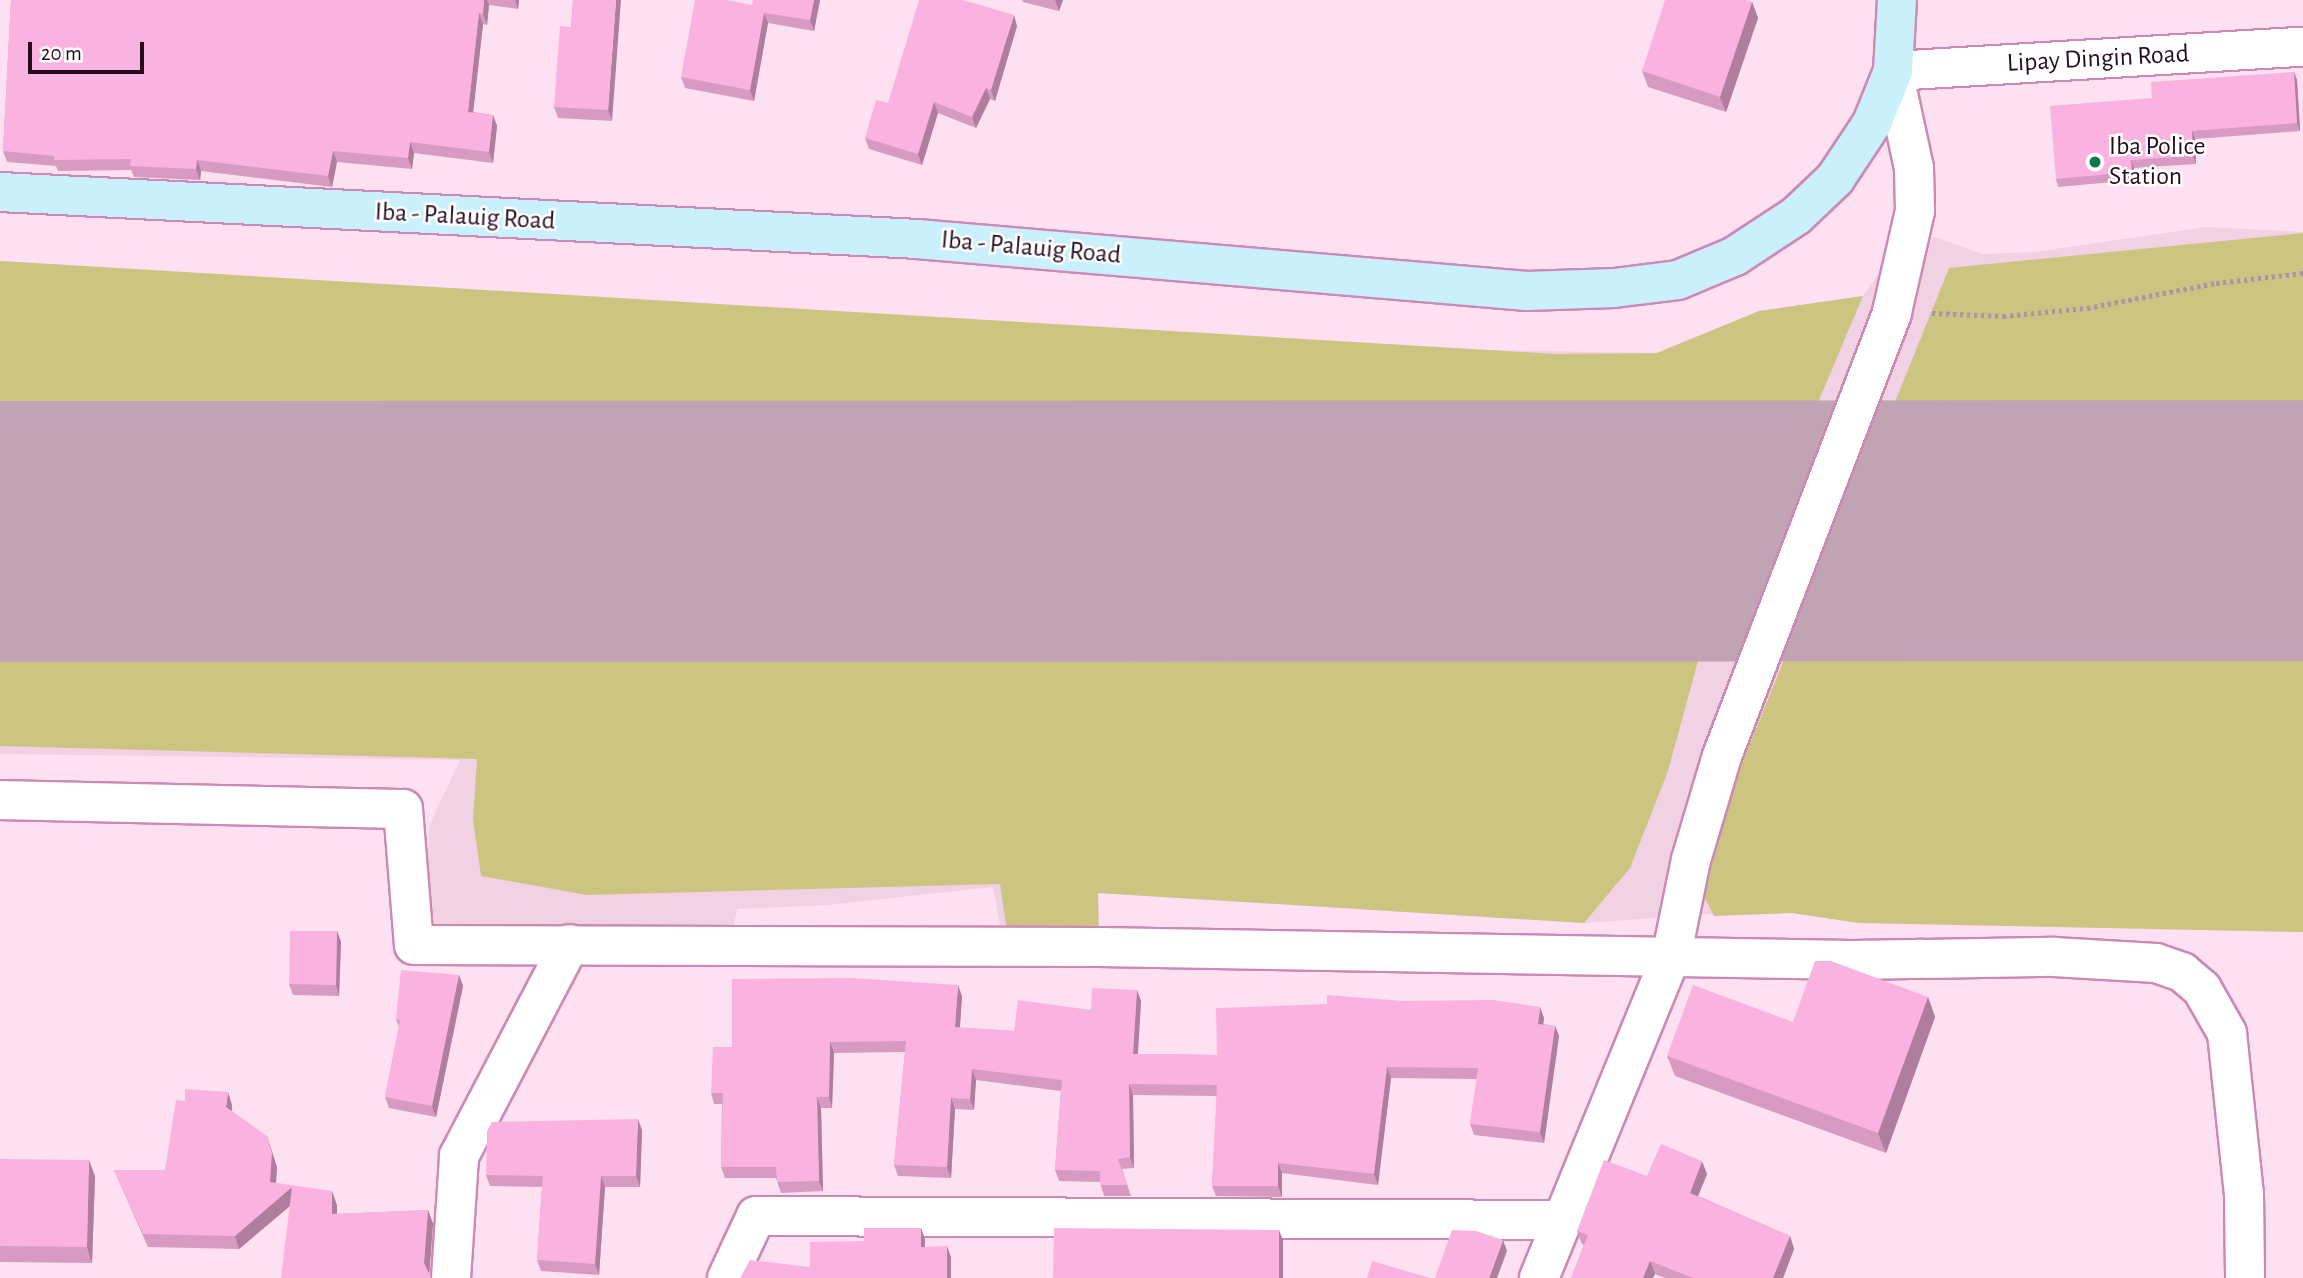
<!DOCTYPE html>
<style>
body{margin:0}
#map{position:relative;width:2303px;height:1278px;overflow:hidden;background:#fde0f1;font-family:"Alegreya Sans",sans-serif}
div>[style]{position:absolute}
.built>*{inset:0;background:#f1d1e4}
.green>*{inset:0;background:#cdc481}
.runway>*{height:261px;margin:-130.5px;padding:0 130.5px;transform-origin:130.5px;border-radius:130.5px;background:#c0a4b4}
.path>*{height:4.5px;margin-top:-2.25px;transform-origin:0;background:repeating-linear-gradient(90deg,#b094a5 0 3.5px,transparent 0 7px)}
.roads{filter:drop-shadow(2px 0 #cc89b4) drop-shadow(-2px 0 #cc89b4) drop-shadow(0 2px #cc89b4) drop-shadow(0 -2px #cc89b4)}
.minor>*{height:38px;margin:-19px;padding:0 19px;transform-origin:19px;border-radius:19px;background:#fff}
.tertiary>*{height:38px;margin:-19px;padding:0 19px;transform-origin:19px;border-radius:19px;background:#fff}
.secondary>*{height:38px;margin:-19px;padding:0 19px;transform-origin:19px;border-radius:19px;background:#caf0fb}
.wall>*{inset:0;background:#d79ac1}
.shaded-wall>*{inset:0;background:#af7d9d}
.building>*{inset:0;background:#fab3e0}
.dots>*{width:19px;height:19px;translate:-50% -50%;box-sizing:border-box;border:4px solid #fff;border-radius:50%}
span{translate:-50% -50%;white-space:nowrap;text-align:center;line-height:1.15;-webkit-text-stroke:5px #fff;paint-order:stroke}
.street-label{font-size:26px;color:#260d1e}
.poi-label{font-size:26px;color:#260d1e}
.left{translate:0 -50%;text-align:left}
.scale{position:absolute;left:28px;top:42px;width:116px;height:32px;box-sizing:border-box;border:4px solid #260d1e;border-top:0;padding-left:9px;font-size:21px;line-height:24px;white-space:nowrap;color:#260d1e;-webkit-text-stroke:5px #fff;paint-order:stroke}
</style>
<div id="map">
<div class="built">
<i style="clip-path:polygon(2206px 227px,2303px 232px,2303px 932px,1859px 923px,1792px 913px,1740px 912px,1584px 923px,1098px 893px,1100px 947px,1004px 947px,993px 887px,827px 905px,737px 909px,730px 944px,449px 942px,424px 919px,430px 824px,460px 760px,0 754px,0 261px,1424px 349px,1656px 353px,1759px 311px,1863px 296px,1881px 271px,1924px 267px,1932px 236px,1982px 254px,2035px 252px)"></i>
</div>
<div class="green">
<i style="clip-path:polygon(2303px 233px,2303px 479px,1864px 479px,1949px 268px)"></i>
<i style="clip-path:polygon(0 261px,1556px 354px,1657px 353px,1759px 311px,1863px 296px,1795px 457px,0 458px)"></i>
<i style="clip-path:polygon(1714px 602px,1668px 771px,1630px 868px,1584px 923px,1098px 893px,1099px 945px,1009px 945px,1000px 884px,587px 895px,481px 876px,473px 819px,477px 759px,0 746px,0 604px)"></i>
<i style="clip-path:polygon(2303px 602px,2303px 932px,1859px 923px,1792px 913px,1714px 916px,1703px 894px,1708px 861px,1743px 761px,1807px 603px)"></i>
</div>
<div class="runway">
<i style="left:0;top:531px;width:2303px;rotate:-0.02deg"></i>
</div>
<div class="path">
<i style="left:1932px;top:313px;width:71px;rotate:2.4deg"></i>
<i style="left:2003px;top:316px;width:84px;rotate:-5.4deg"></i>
<i style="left:2087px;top:308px;width:131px;rotate:-11deg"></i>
<i style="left:2216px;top:283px;width:88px;rotate:-6.6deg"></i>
</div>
<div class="roads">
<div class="minor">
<i style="left:0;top:800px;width:403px;rotate:1.3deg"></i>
<i style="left:403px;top:809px;width:136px;rotate:85.4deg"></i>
<i style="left:414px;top:945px;width:686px;rotate:0.17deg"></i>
<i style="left:1100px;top:947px;width:753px;rotate:0.99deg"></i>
<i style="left:1853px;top:960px;width:201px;rotate:-0.9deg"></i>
<i style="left:2054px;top:957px;width:102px;rotate:3.4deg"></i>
<i style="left:2156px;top:963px;width:28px;rotate:19deg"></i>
<i style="left:2182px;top:972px;width:26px;rotate:40deg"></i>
<i style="left:2202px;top:989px;width:51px;rotate:60.4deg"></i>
<i style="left:2227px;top:1033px;width:162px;rotate:84deg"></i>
<i style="left:2244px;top:1194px;width:84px;rotate:89.3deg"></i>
<i style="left:451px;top:1278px;width:122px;rotate:-86.2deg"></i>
<i style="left:459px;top:1156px;width:239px;rotate:-62.4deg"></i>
<i style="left:727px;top:1278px;width:68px;rotate:-64.9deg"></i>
<i style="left:756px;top:1216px;width:806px;rotate:0.28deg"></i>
<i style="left:1539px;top:1278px;width:351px;rotate:-67.7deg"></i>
<i style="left:1672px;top:953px;width:95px;rotate:-78.5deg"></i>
<i style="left:1691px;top:860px;width:109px;rotate:-73.4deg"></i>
<i style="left:1722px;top:756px;width:475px;rotate:-69deg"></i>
<i style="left:1892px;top:312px;width:104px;rotate:-77.2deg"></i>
<i style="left:1915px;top:211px;width:43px;rotate:-91.3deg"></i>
<i style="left:1914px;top:168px;width:99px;rotate:-102.2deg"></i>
</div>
<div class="tertiary">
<i style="left:1893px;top:71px;width:411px;rotate:-3.4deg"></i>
</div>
<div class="secondary">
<i style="left:0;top:192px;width:918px;rotate:2.93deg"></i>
<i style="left:917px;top:239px;width:612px;rotate:4.87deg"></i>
<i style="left:1527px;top:291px;width:87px;rotate:-2deg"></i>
<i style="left:1614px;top:288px;width:64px;rotate:-7.1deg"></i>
<i style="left:1678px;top:280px;width:62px;rotate:-22.8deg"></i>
<i style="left:1735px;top:256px;width:73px;rotate:-33.3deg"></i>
<i style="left:1796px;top:216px;width:54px;rotate:-43.5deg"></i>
<i style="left:1835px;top:179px;width:67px;rotate:-56.5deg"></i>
<i style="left:1872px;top:123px;width:56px;rotate:-68deg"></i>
<i style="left:1893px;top:71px;width:71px;rotate:-86.8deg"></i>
</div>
</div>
<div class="wall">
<i style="clip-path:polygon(11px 0,519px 0,518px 9px,489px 5px,487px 25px,483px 24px,473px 112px,493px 115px,497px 126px,493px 163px,414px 153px,412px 169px,337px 162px,332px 187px,201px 171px,200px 180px,134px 177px,131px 170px,58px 171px,56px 166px,7px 162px,3px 151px)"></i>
<i style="clip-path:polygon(573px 0,612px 121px,558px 118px,554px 107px,571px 27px)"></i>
<i style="clip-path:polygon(820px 0,814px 31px,768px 23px,754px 101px,685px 88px,681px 77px,752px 5px)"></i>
<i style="clip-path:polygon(1022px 0,1063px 0,1059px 11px,1023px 2px)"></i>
<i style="clip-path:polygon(1752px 2px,1758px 18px,1726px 112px,1648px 87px,1642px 71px)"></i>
<i style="clip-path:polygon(1017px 26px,995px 101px,990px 99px,976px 128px,938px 113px,922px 165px,869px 149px,865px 138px,888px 103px)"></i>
<i style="clip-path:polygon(2294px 72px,2297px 80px,2300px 131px,2195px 139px,2196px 164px,2134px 168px,2135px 180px,2058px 187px,2056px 179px,2152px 98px)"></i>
<i style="clip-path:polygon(337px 931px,341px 942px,339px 996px,293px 995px,289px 984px)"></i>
<i style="clip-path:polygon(459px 975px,463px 986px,436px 1117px,389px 1108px,385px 1097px,399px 1027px,396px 1019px)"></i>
<i style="clip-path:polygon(1137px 990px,1141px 1001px,1138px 1054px,1217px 1055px,1544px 1018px,1543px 1024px,1555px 1026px,1559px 1036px,1544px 1143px,1474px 1135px,1470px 1124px,1477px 1079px,1391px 1078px,1378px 1185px,1282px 1173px,1282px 1197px,1216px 1196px,1212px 1186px,1217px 1096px,1133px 1095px,1134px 1168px,1122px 1169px,1131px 1196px,1104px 1196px,1100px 1182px,1059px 1181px,1055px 1170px,1061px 1091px,976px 1080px,974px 1110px,955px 1109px,951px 1178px,898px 1176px,894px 1165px,905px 1052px,834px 1053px,832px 1108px,821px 1108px,823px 1191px,781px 1193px,776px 1178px,725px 1178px,721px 1167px,722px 1104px,714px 1104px,711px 1093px,732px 1047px,962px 996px,960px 1028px,1014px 1031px,1091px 1010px)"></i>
<i style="clip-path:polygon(1928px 997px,1935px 1017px,1886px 1153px,1675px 1076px,1667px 1056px,1793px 1022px)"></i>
<i style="clip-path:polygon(185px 1101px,232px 1105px,232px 1111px,277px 1167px,276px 1183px,337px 1205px,337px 1214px,428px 1210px,433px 1224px,429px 1274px,290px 1206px,239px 1249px,148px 1247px,114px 1170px,165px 1170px)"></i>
<i style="clip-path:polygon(642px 1130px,640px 1187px,605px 1187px,599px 1275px,541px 1271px,537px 1260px,542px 1187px,490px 1186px,486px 1175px)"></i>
<i style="clip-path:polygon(0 1159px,95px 1176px,92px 1263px,0 1262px)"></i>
<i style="clip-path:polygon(1707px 1174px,1698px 1196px,1790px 1236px,1794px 1249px,1783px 1278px,1665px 1278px,1655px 1274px,1653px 1278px,1571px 1278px,1584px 1245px,1582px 1244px,1577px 1231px,1647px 1176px)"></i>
</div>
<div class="shaded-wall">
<i style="clip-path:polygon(484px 0,487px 0,489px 5px,487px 25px,483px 14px)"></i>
<i style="clip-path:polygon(515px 0,519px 0,518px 9px)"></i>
<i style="clip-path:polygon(616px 0,621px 0,612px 121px,608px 110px)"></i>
<i style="clip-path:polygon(814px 0,820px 0,814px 31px,810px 20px)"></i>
<i style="clip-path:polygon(1055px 0,1063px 0,1059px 11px)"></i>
<i style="clip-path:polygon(1752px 2px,1758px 18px,1726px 112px,1720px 97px)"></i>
<i style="clip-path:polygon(479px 13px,483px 24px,472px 123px,468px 112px)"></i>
<i style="clip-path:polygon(764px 13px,768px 23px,754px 101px,750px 90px)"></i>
<i style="clip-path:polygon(1014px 15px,1017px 26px,995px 101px,991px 90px)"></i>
<i style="clip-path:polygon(2294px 72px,2297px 80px,2300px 131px,2297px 123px)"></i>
<i style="clip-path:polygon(986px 88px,990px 99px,976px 128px,972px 117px)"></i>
<i style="clip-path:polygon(934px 102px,938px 113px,922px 165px,918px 154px)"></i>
<i style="clip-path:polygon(493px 115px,497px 126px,493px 163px,489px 152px)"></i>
<i style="clip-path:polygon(2192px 131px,2195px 139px,2196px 164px,2193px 156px)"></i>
<i style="clip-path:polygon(410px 142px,414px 153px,412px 169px,408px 158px)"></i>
<i style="clip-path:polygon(333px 151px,337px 162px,332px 187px,328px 176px)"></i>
<i style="clip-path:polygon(197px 160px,201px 171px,200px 180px,196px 169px)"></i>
<i style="clip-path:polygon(2131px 160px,2134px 168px,2135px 180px,2132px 172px)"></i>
<i style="clip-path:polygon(337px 931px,341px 942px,339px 996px,336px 985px)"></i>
<i style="clip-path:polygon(459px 975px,463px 986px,436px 1117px,432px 1106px)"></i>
<i style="clip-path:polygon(958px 985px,962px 996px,959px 1038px,955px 1027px)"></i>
<i style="clip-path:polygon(1137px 990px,1141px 1001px,1137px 1065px,1133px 1054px)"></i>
<i style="clip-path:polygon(1928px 997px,1935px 1017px,1886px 1153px,1878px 1133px)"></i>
<i style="clip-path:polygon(1540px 1007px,1544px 1018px,1542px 1035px,1538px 1024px)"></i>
<i style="clip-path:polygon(1555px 1026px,1559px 1036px,1544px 1143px,1540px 1132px)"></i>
<i style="clip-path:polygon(830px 1042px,834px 1053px,832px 1108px,829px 1097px)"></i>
<i style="clip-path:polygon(1387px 1067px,1391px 1078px,1378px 1185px,1374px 1174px)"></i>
<i style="clip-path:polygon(972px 1069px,976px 1080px,974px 1110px,970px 1099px)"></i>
<i style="clip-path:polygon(1129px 1084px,1133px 1095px,1134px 1168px,1130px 1157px)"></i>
<i style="clip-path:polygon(228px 1092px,232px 1105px,231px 1120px,226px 1107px)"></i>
<i style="clip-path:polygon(817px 1097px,821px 1108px,823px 1191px,819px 1181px)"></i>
<i style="clip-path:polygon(951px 1098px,955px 1109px,951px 1178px,947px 1167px)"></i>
<i style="clip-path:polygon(638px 1119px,642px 1130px,640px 1187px,636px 1176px)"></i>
<i style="clip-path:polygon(267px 1136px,277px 1167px,275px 1196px,270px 1182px)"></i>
<i style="clip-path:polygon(89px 1160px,95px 1176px,92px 1263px,87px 1247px)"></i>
<i style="clip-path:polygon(1702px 1161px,1707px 1174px,1694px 1206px,1690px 1193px)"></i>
<i style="clip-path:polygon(1278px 1163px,1282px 1173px,1282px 1197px,1278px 1186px)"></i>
<i style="clip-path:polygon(601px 1176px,605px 1187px,599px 1275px,595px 1264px)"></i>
<i style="clip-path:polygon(292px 1187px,297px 1200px,239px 1249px,235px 1236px)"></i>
<i style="clip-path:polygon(332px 1191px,337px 1205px,337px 1227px,332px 1214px)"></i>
<i style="clip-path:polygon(428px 1210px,433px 1224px,429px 1277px,424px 1263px)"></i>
<i style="clip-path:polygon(921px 1228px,925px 1239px,925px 1258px,921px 1247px)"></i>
<i style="clip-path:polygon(1279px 1230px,1283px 1240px,1283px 1278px,1279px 1278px)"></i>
<i style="clip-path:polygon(1790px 1236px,1794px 1249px,1783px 1278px,1773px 1278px)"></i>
<i style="clip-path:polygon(1503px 1240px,1507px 1251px,1497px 1278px,1489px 1278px)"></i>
<i style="clip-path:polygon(947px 1246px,951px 1257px,951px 1278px,947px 1278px)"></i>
<i style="clip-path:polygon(1650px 1261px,1655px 1274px,1653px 1278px,1643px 1278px)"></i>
</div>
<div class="building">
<i style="clip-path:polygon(11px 0,484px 0,483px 14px,479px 13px,468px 112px,493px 115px,489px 152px,410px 142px,408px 158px,333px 151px,328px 176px,197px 160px,196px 169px,130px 166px,131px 159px,54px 160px,54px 156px,3px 151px)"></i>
<i style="clip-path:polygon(573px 0,616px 0,608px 110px,554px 107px,560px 26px,571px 27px)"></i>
<i style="clip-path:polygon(695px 0,726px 0,752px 5px,753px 0,814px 0,810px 20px,764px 13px,750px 90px,681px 77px)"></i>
<i style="clip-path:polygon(919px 0,963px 0,1014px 15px,991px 90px,986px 88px,972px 117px,934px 102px,918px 154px,865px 138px,876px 100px,888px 103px)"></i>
<i style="clip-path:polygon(1665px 0,1746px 0,1752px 2px,1720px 97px,1642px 71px)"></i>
<i style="clip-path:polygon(2294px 72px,2297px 123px,2192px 131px,2193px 156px,2131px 160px,2132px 172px,2056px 179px,2050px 106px,2152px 98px,2151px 82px)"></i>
<i style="clip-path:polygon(290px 931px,337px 931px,336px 985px,289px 984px)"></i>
<i style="clip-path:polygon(1815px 961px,1831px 961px,1928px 997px,1878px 1133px,1667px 1056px,1693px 985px,1793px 1022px)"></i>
<i style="clip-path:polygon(401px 970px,459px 975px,432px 1106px,385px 1097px,400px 1020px,396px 1019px)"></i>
<i style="clip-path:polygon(850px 978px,958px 985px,955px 1027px,1014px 1031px,1018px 1000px,1091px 1010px,1092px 988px,1137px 990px,1133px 1054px,1217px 1055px,1216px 1008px,1327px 1004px,1327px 995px,1403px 1001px,1493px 1000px,1540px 1007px,1538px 1024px,1555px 1026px,1540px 1132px,1470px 1124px,1478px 1068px,1387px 1067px,1374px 1174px,1278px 1163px,1278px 1186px,1212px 1186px,1217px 1085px,1129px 1084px,1130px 1157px,1118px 1159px,1127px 1185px,1100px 1185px,1100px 1171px,1055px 1170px,1062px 1080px,972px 1069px,970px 1099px,951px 1098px,947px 1167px,894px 1165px,906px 1041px,830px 1042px,829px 1097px,817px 1097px,819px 1181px,777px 1182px,776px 1167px,721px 1167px,723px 1093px,711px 1093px,713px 1047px,732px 1047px,732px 979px)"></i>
<i style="clip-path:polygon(185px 1089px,228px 1092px,226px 1107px,267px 1136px,272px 1153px,270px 1182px,332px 1191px,332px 1214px,428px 1210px,424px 1263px,431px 1278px,281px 1278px,292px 1187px,235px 1236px,143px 1234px,114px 1170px,165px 1170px,176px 1100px,185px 1101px)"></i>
<i style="clip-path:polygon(638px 1119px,636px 1176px,601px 1176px,595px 1264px,537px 1260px,543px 1176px,486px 1175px,487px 1131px,492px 1122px)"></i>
<i style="clip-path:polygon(1661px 1144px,1702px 1161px,1690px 1193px,1790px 1236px,1773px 1278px,1693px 1278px,1650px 1261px,1643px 1278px,1571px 1278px,1588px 1235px,1577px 1231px,1604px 1160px,1647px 1176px)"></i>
<i style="clip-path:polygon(0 1159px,89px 1160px,87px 1247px,0 1246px)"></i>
<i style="clip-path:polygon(864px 1228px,921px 1228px,921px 1247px,947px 1246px,947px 1278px,740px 1278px,750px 1260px,810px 1267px,810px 1242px,864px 1241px)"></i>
<i style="clip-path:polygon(1054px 1228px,1279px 1230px,1279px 1278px,1053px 1278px)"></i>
<i style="clip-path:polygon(1452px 1230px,1476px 1231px,1503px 1240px,1489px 1278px,1435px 1278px)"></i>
<i style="clip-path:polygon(1372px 1261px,1430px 1278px,1367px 1278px)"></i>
</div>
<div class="dots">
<i style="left:2095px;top:162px;background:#0d7750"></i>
</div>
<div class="street-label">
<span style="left:2098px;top:59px;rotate:-3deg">Lipay Dingin Road</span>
<span style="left:465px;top:217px;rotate:3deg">Iba - Palauig Road</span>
<span style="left:1031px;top:248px;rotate:5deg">Iba - Palauig Road</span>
</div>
<div class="poi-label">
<span class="left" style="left:2109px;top:162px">Iba Police<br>Station</span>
</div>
<div class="scale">20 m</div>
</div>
